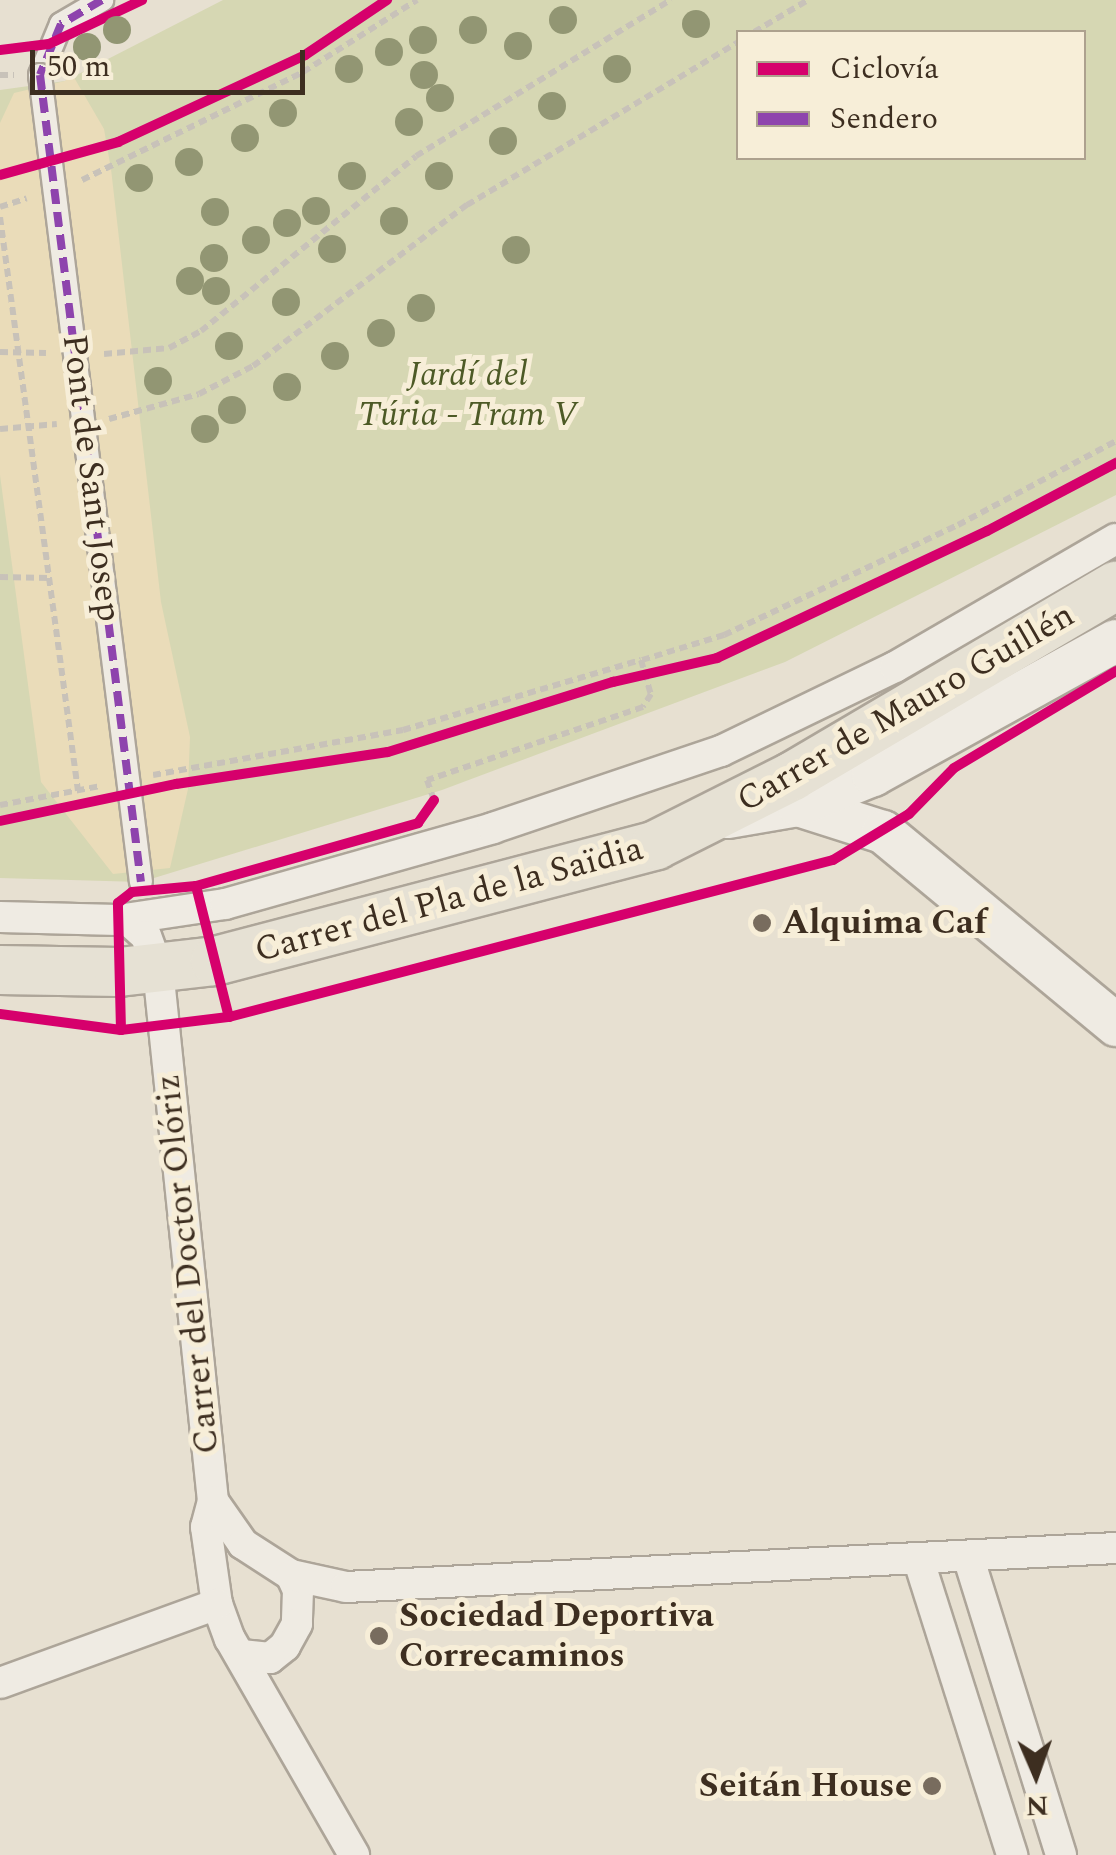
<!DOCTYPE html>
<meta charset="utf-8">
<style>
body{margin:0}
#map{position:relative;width:1116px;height:1855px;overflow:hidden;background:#e7e0d1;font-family:Spectral,serif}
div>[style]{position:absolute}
.green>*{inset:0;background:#d6d7b3}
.sand>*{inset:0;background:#eadcb9}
.path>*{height:6px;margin-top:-3px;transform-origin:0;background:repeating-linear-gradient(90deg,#c8c2b9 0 8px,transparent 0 13px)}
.roads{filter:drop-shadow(2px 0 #ada599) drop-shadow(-2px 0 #ada599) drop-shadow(0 2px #ada599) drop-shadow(0 -2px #ada599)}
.pedestrian>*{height:22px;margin:-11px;padding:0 11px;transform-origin:11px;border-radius:11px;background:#efebe3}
.minor>*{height:30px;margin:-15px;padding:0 15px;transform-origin:15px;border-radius:15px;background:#efebe3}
.secondary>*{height:42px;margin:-21px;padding:0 21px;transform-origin:21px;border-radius:21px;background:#efebe3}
.primary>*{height:48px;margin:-24px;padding:0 24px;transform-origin:24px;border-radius:24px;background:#e6e1d4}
.bridges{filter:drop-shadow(2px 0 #ada599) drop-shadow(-2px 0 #ada599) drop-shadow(0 2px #ada599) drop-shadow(0 -2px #ada599)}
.pedestrian-bridge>*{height:22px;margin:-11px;padding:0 11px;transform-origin:11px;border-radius:11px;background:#efebe3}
.quiet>*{height:8px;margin-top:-4px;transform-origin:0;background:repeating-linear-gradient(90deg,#8e44ad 0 15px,transparent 0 23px)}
.cycleway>*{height:10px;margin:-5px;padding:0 5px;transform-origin:5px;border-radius:5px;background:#d6006c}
.trees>*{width:28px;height:28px;margin:-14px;border-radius:50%;background:#929673}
.dots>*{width:28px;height:28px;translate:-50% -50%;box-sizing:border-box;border:5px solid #f7eed8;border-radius:50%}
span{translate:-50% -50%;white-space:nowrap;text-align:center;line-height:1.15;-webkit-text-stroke:10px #f7eed8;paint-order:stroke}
.park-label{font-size:35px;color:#4d5a26;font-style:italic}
.street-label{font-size:35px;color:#3d2e20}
.poi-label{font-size:35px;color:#3d2e20;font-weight:700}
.left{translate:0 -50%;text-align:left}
.right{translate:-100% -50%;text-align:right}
.legend{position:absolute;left:736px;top:30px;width:350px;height:130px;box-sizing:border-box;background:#f7eed8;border:2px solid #ada18e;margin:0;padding:12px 18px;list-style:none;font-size:30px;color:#3d2e20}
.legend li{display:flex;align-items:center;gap:20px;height:50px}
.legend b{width:50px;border:2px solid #ada18e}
.north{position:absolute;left:986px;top:1725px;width:100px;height:100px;-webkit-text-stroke:8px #f7eed8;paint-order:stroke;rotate:178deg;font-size:28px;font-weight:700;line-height:40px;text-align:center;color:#3d2e20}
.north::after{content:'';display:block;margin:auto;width:35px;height:45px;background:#3d2e20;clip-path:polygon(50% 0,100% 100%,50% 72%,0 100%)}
.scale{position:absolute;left:30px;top:50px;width:275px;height:45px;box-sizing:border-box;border:5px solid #3d2e20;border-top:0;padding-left:12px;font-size:30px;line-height:35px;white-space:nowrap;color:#3d2e20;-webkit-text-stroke:8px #f7eed8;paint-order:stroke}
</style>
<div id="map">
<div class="green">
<i style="clip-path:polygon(evenodd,223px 0,1116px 0,1116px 495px,785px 662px,442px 790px,141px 882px,0 878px,0 90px,65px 81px,223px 0,738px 32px,1084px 32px,1084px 158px,738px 158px,738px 32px)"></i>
</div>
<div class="sand">
<i style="clip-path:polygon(72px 74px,104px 129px,111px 169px,161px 602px,190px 737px,188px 789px,170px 868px,113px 874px,41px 782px,0 475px,0 123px,14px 93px,65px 81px)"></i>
</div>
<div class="path">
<i style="left:754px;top:32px;width:63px;rotate:-30.7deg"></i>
<i style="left:0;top:75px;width:14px"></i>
<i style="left:82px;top:180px;width:246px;rotate:-26deg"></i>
<i style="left:303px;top:72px;width:135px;rotate:-32.3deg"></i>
<i style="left:0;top:207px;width:28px;rotate:-18deg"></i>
<i style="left:0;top:217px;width:579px;rotate:82.26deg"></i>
<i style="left:0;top:352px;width:46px;rotate:1.2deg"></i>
<i style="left:104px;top:354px;width:65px;rotate:-5.3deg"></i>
<i style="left:169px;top:348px;width:36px;rotate:-28deg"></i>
<i style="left:201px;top:331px;width:277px;rotate:-39.1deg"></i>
<i style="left:416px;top:156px;width:299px;rotate:-31.5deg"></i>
<i style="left:109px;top:419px;width:93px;rotate:-15.5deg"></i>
<i style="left:199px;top:394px;width:61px;rotate:-27.4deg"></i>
<i style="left:253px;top:366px;width:268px;rotate:-37deg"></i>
<i style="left:467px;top:205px;width:316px;rotate:-31deg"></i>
<i style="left:0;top:429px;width:57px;rotate:-5deg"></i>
<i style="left:0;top:577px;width:49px;rotate:1.2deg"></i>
<i style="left:642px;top:660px;width:86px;rotate:-17deg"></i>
<i style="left:724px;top:635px;width:259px;rotate:-25.2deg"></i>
<i style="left:958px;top:525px;width:179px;rotate:-28deg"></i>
<i style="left:153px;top:775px;width:254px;rotate:-10.2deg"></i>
<i style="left:403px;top:730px;width:248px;rotate:-16.4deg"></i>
<i style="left:641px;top:660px;width:35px;rotate:74deg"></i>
<i style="left:651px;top:694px;width:15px;rotate:122deg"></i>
<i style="left:643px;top:707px;width:228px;rotate:161.3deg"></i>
<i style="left:427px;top:780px;width:21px;rotate:71deg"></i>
<i style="left:0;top:805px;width:103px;rotate:-10.7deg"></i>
</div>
<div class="roads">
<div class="pedestrian">
<i style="left:40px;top:75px;width:55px;rotate:-67.6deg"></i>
<i style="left:61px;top:24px;width:48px;rotate:-30.3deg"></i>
</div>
<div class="minor">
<i style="left:0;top:917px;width:118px;rotate:1.5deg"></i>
<i style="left:118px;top:920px;width:108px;rotate:-8.5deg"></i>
<i style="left:225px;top:904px;width:279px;rotate:-15.8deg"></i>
<i style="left:493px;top:828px;width:241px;rotate:-18.7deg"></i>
<i style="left:721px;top:751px;width:193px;rotate:-25.8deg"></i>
<i style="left:895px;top:667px;width:255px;rotate:-30.1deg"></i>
<i style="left:127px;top:919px;width:25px;rotate:42deg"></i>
<i style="left:146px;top:936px;width:35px;rotate:70deg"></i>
<i style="left:158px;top:969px;width:535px;rotate:84.1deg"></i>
<i style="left:213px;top:1501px;width:27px;rotate:105deg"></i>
<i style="left:206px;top:1527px;width:78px;rotate:81.9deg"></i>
<i style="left:217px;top:1604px;width:37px;rotate:70deg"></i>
<i style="left:230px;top:1639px;width:249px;rotate:60.1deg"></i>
<i style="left:213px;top:1501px;width:52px;rotate:55.1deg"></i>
<i style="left:243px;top:1544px;width:57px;rotate:32.9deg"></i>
<i style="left:291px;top:1575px;width:17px;rotate:65deg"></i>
<i style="left:298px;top:1590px;width:34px;rotate:92deg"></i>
<i style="left:297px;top:1624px;width:25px;rotate:119deg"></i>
<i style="left:285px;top:1646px;width:19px;rotate:141deg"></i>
<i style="left:270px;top:1658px;width:29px;rotate:-174deg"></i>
<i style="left:968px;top:1556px;width:313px;rotate:72.7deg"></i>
<i style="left:918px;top:1558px;width:312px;rotate:72.4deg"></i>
<i style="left:291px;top:1575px;width:56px;rotate:12.3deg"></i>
<i style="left:346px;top:1587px;width:771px;rotate:-2.9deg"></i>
<i style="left:0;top:1683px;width:231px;rotate:-20deg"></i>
</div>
<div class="secondary">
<i style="left:798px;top:805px;width:89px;rotate:17.6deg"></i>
<i style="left:883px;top:832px;width:303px;rotate:39.6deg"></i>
<i style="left:728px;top:817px;width:71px;rotate:-9.7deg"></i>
<i style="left:798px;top:805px;width:81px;rotate:-21.8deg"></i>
<i style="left:873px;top:775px;width:277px;rotate:-28.9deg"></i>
</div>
<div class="primary">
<i style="left:0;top:970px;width:119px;rotate:1deg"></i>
<i style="left:119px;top:972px;width:97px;rotate:-6.5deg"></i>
<i style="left:215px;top:961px;width:456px;rotate:-14.7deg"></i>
<i style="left:656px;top:845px;width:153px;rotate:-26.7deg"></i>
<i style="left:793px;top:776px;width:375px;rotate:-30.5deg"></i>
</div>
</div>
<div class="bridges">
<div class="pedestrian-bridge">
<i style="left:40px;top:75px;width:813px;rotate:82.87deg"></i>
</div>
</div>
<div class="quiet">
<i style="left:102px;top:0;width:48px;rotate:149.7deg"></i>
<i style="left:61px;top:24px;width:55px;rotate:112.4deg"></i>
<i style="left:40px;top:75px;width:813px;rotate:82.87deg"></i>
</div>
<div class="cycleway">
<i style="left:0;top:50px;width:49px;rotate:-7deg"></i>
<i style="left:49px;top:44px;width:103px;rotate:-25.3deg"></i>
<i style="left:0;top:175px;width:123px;rotate:-15.6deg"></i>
<i style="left:118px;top:142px;width:206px;rotate:-24.9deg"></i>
<i style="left:305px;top:55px;width:99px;rotate:-33.9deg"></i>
<i style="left:0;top:821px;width:180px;rotate:-11.9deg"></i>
<i style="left:176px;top:784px;width:214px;rotate:-8.6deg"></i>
<i style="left:388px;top:752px;width:236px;rotate:-17.3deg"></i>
<i style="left:613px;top:682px;width:107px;rotate:-13deg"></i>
<i style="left:717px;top:658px;width:298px;rotate:-25.2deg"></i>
<i style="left:987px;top:531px;width:146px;rotate:-27.8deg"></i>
<i style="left:196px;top:886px;width:231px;rotate:-15.8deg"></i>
<i style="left:418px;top:823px;width:28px;rotate:-55deg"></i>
<i style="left:0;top:1014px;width:122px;rotate:7.5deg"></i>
<i style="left:121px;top:1030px;width:109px;rotate:-6.9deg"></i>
<i style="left:229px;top:1017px;width:624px;rotate:-14.57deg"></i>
<i style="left:833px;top:860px;width:89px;rotate:-31.2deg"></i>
<i style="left:909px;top:814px;width:64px;rotate:-45.6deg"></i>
<i style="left:954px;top:768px;width:189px;rotate:-30.9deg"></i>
<i style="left:121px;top:1030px;width:127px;rotate:-91.4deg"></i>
<i style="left:118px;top:903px;width:18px;rotate:-38deg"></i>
<i style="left:132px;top:892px;width:64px;rotate:-5.4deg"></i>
<i style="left:196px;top:886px;width:135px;rotate:75.9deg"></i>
</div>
<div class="trees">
<i style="left:563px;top:20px"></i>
<i style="left:696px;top:24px"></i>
<i style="left:117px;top:30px"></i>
<i style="left:473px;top:30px"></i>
<i style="left:423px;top:40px"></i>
<i style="left:518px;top:46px"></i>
<i style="left:87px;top:47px"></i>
<i style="left:389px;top:52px"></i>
<i style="left:349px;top:69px"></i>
<i style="left:617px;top:69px"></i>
<i style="left:424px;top:75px"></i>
<i style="left:440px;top:98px"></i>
<i style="left:552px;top:106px"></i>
<i style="left:283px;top:113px"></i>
<i style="left:409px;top:122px"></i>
<i style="left:245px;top:138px"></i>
<i style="left:503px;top:141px"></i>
<i style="left:189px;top:162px"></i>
<i style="left:352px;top:176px"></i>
<i style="left:439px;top:176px"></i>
<i style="left:139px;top:178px"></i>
<i style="left:316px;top:211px"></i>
<i style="left:215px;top:212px"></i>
<i style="left:394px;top:221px"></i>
<i style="left:287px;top:223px"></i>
<i style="left:256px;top:240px"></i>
<i style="left:332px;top:249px"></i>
<i style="left:516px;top:250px"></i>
<i style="left:214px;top:258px"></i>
<i style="left:190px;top:281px"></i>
<i style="left:216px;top:291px"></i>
<i style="left:286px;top:302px"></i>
<i style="left:421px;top:308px"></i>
<i style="left:381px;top:333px"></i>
<i style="left:229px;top:346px"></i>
<i style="left:335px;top:356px"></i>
<i style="left:158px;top:381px"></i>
<i style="left:287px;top:387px"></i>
<i style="left:232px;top:410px"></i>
<i style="left:205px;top:429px"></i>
</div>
<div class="dots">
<i style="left:762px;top:923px;background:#786c5e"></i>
<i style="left:379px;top:1636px;background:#786c5e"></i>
<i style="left:932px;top:1786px;background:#786c5e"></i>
</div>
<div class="park-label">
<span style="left:468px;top:395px">Jardí del<br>Túria - Tram V</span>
</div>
<div class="street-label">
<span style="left:91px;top:478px;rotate:83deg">Pont de Sant Josep</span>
<span style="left:906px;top:708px;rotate:-30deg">Carrer de Mauro Guillén</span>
<span style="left:449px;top:900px;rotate:-15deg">Carrer del Pla de la Saïdia</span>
<span style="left:188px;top:1264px;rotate:-96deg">Carrer del Doctor Olóriz</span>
</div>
<div class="poi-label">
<span class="left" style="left:782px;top:923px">Alquima Caf</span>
<span class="left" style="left:399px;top:1636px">Sociedad Deportiva<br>Correcaminos</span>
<span class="right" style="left:912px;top:1786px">Seitán House</span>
</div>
<ul class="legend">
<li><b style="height:12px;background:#d6006c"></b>Ciclovía</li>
<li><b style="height:12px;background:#8e44ad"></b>Sendero</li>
</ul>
<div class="north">N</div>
<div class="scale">50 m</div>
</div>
